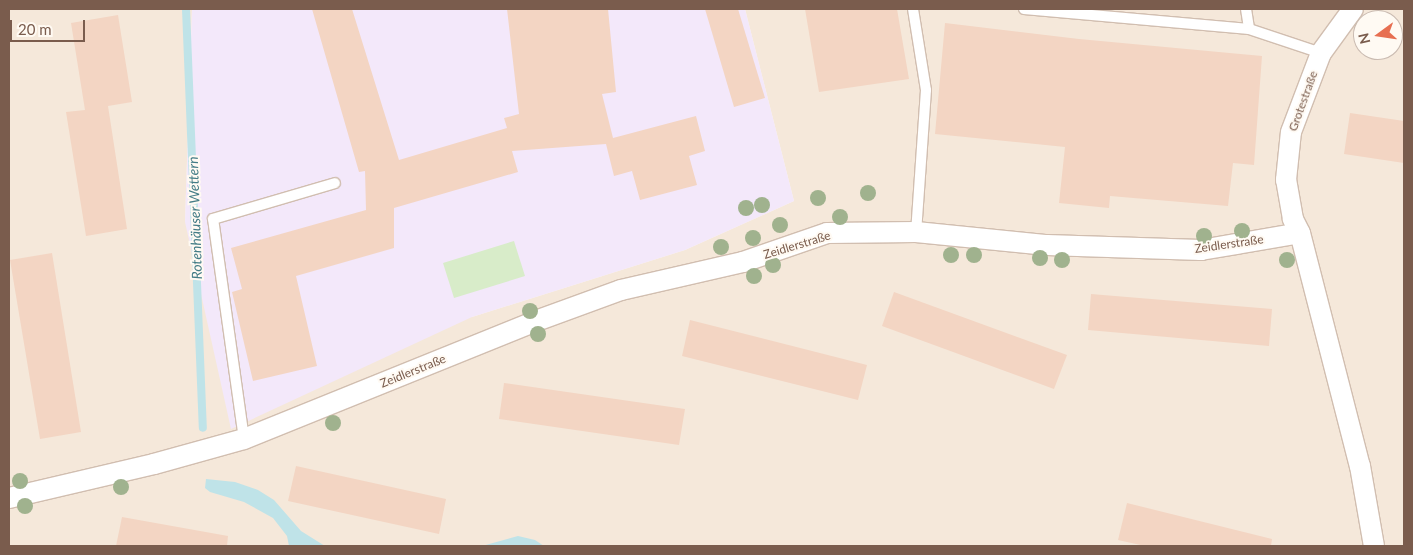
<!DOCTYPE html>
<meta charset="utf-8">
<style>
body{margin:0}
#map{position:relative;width:1413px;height:555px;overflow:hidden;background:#fdf6ec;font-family:Lato,sans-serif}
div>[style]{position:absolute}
.residential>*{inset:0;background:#f5e8da}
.education>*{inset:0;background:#f3e8fa}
.green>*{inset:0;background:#d8ecc9}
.water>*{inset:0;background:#bfe3e8}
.stream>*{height:8px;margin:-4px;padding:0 4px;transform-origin:4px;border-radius:4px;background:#bfe3e8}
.building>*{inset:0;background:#f3d5c3}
.roads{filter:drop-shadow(1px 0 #d1beb0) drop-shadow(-1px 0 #d1beb0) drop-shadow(0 1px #d1beb0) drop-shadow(0 -1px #d1beb0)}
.lane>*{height:10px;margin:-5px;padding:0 5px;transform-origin:5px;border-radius:5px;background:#fff}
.street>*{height:20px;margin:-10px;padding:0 10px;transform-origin:10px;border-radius:10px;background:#fff}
.trees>*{width:16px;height:16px;margin:-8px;border-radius:50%;background:#a0b28e}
span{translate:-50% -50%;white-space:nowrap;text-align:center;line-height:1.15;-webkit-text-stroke:4px #fffaf3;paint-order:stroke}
.street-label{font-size:12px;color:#7a5c4d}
.water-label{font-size:14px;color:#437c86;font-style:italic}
.frame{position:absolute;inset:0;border:10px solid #7a5c4d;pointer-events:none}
.north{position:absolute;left:1353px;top:10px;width:50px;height:50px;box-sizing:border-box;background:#fffaf3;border:1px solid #cabbb1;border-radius:50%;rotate:256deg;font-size:14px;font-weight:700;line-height:20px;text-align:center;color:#7a5c4d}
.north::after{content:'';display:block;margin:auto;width:18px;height:22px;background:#e76f51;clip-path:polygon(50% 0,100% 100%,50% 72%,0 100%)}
.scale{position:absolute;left:10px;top:20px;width:75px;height:22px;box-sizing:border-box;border:2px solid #7a5c4d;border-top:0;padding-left:6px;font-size:15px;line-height:18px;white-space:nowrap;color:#7a5c4d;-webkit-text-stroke:4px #fffaf3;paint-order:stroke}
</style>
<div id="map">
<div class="residential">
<i style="clip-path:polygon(evenodd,9px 9px,192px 9px,185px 222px,472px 317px,685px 250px,794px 201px,745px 9px,1404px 9px,1404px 546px,9px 546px,9px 9px,1363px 20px,1393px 20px,1393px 50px,1363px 50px,1363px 20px)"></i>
</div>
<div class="education">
<i style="clip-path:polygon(192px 9px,745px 9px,794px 201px,685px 250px,472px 317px,231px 429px,185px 222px)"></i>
</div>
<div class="green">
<i style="clip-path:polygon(514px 241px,525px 276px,454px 298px,443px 263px)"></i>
</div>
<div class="water">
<i style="clip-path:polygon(206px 479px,235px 482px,258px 490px,274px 500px,301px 531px,325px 546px,289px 546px,287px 536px,273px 518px,244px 502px,210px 492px,205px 488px)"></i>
<i style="clip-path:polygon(518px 536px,535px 540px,544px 546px,482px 546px)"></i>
</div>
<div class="stream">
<i style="left:186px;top:9px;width:419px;rotate:87.7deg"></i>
</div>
<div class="building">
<i style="clip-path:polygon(312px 9px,352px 9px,399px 160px,507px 128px,504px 118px,519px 114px,507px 9px,608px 9px,616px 92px,602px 94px,613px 138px,696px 116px,705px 151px,689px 156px,697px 185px,640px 200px,632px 171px,614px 176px,606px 144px,512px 151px,518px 172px,394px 208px,394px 248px,296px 276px,317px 366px,253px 381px,232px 292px,242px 289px,231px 248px,366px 210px,365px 171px,359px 172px)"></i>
<i style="clip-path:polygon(705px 9px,738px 9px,765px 98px,734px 107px)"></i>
<i style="clip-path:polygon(805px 9px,897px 9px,909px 79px,819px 92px)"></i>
<i style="clip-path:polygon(118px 15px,132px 102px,108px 106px,127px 229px,86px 236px,66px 112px,85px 110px,71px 23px)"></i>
<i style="clip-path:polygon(945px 23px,1079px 39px,1262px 56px,1254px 165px,1233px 163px,1228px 206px,1110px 196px,1109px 208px,1059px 203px,1065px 147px,935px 134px)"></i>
<i style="clip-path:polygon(1350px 113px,1404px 121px,1404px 163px,1344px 154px)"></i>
<i style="clip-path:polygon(52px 253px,81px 432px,40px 439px,10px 260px)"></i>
<i style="clip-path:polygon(894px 292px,1067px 355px,1054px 389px,882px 326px)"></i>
<i style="clip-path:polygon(1091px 294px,1272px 309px,1269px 346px,1088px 330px)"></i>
<i style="clip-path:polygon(690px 320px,867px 365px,858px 400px,682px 356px)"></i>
<i style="clip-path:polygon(504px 383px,685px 409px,679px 445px,499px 419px)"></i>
<i style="clip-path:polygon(296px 466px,446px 499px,439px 534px,288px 501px)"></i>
<i style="clip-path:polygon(1127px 503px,1272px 539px,1271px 546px,1145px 546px,1118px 540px)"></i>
<i style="clip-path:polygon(122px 517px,228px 536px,227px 546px,116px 546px)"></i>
</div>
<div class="roads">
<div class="lane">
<i style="left:913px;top:9px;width:82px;rotate:80.9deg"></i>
<i style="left:926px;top:90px;width:142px;rotate:94deg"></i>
<i style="left:1024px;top:9px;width:226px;rotate:5.1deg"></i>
<i style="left:1246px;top:9px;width:20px;rotate:81deg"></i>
<i style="left:1249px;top:29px;width:76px;rotate:18.4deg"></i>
<i style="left:244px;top:439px;width:222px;rotate:-98deg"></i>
<i style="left:213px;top:219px;width:127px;rotate:-16.4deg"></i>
</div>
<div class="street">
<i style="left:1300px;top:233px;width:16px;rotate:-117deg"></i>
<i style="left:1293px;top:219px;width:40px;rotate:-100deg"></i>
<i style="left:1286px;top:180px;width:48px;rotate:-84.1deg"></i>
<i style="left:1291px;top:132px;width:85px;rotate:-69.2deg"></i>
<i style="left:1321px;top:53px;width:54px;rotate:-54deg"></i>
<i style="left:9px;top:498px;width:149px;rotate:-13.2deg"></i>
<i style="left:154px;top:464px;width:93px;rotate:-15.5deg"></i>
<i style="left:244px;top:439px;width:315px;rotate:-22deg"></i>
<i style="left:536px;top:321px;width:90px;rotate:-20deg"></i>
<i style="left:621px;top:290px;width:125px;rotate:-12.9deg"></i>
<i style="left:743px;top:262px;width:89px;rotate:-19deg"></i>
<i style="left:827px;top:233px;width:89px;rotate:-0.6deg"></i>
<i style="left:916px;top:232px;width:132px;rotate:5.7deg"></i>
<i style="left:1047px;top:245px;width:154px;rotate:1.9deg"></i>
<i style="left:1201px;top:250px;width:100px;rotate:-9.7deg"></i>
<i style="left:1300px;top:233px;width:241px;rotate:75.6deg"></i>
<i style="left:1360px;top:466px;width:81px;rotate:80.1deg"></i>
</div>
</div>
<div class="trees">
<i style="left:868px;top:193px"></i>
<i style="left:818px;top:198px"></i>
<i style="left:762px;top:205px"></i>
<i style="left:746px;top:208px"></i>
<i style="left:840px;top:217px"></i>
<i style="left:780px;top:225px"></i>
<i style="left:1242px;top:231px"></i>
<i style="left:1204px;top:236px"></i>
<i style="left:753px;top:238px"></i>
<i style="left:721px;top:247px"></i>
<i style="left:951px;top:255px"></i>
<i style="left:974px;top:255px"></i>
<i style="left:1040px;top:258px"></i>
<i style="left:1062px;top:260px"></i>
<i style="left:1287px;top:260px"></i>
<i style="left:773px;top:265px"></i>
<i style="left:754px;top:276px"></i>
<i style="left:530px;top:311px"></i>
<i style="left:538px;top:334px"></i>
<i style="left:333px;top:423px"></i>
<i style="left:20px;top:481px"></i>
<i style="left:121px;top:487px"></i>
<i style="left:25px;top:506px"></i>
</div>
<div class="street-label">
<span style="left:1303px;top:101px;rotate:-70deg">Grotestraße</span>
<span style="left:1229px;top:244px;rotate:-8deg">Zeidlerstraße</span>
<span style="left:797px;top:245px;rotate:-17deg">Zeidlerstraße</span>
<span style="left:413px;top:371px;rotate:-22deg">Zeidlerstraße</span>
</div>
<div class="water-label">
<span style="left:195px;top:218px;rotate:-92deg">Rotenhäuser Wettern</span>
</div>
<div class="frame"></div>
<div class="north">N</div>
<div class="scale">20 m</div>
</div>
